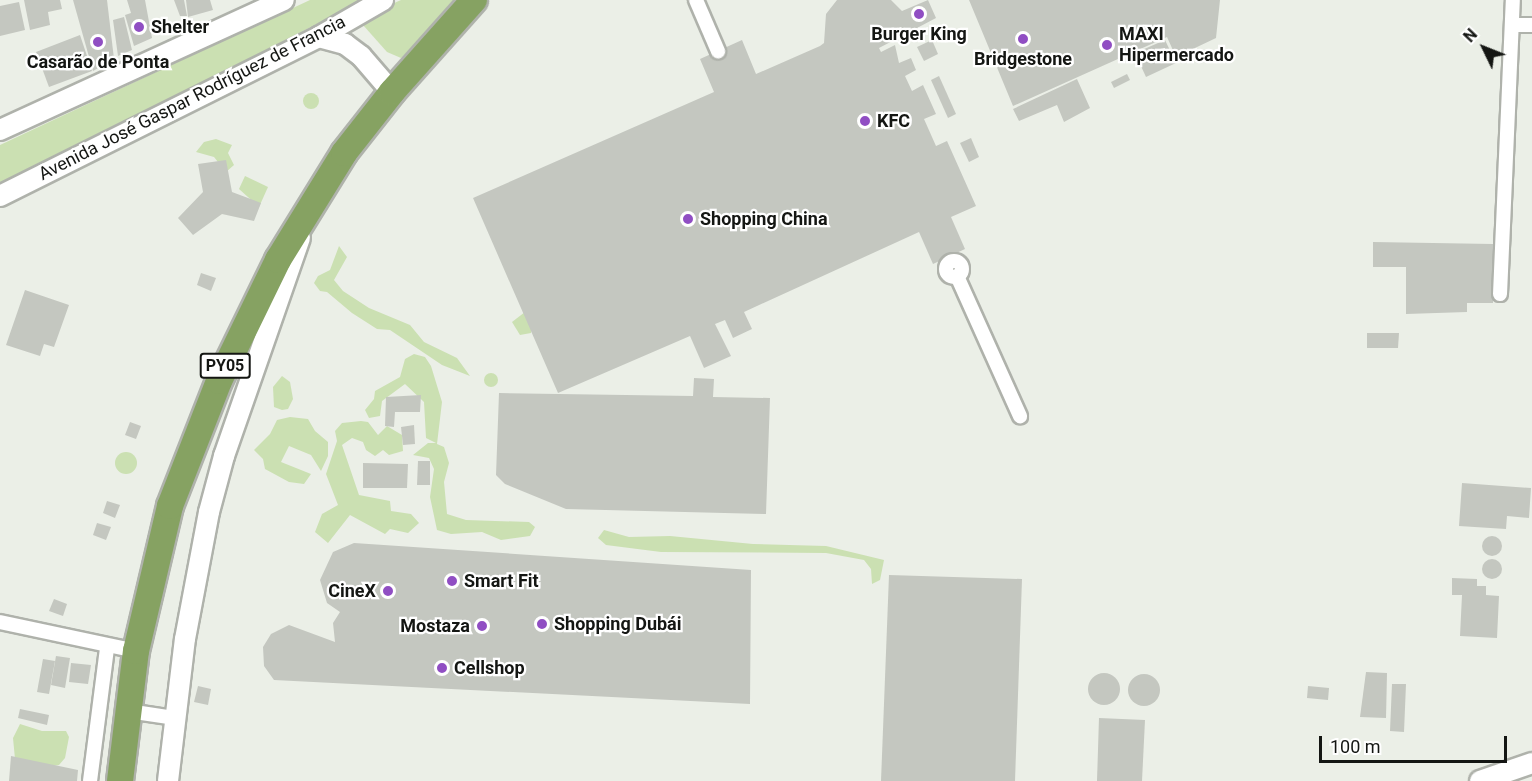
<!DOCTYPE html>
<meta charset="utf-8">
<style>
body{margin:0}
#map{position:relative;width:1532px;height:781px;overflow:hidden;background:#ebefe7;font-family:Roboto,sans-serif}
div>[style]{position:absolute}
.green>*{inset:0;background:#cbe0b2}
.round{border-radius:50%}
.building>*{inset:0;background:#c4c7c0}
.roads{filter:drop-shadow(2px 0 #afb2ab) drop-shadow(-2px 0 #afb2ab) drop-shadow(0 2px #afb2ab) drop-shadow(0 -2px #afb2ab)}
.street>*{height:14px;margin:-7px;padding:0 7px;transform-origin:7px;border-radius:7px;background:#fff}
.street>.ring{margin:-7px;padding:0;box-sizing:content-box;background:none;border:14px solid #fff;border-radius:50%}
.secondary>*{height:20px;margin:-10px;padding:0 10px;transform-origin:10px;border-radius:10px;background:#fff}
.highway>*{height:26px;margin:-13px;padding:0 13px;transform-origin:13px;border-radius:13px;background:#86a262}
.dots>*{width:16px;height:16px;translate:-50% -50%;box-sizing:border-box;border:3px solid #fff;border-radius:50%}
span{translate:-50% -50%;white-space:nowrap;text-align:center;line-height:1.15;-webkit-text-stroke:4.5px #fff;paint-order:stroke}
.shield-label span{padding:2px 4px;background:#fff;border:2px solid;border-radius:4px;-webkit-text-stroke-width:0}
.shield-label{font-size:16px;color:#141613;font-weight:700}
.poi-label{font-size:18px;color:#141613;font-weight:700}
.left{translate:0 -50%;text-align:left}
.right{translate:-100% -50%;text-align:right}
.street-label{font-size:18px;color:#141613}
.north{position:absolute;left:1454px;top:18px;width:60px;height:60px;-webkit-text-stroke:4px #fff;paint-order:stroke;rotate:313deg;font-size:16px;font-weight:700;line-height:24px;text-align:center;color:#141613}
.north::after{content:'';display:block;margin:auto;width:21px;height:27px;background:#141613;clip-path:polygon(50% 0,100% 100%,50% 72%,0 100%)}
.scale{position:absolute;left:1319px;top:736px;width:188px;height:27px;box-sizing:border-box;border:3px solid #141613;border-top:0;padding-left:8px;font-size:18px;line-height:21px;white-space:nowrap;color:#141613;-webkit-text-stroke:4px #fff;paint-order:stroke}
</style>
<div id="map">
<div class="green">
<i style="clip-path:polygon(310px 0,364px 0,0 185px,0 145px)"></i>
<i style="clip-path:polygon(401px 0,462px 0,401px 58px,387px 52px,363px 25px,381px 9px)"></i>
<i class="round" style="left:303px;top:93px;width:16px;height:16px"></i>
<i style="clip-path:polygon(216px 139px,232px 145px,228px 153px,234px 165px,226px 172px,214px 157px,196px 152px,204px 142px)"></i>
<i style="clip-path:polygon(245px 176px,268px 187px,259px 207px,239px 189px)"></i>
<i style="clip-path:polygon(339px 246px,347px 257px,334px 280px,343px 291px,369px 308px,410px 325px,424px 342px,457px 358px,470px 376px,442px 365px,390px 330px,377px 329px,352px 313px,327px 292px,320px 291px,314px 283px,318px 276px,330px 270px)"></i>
<i style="clip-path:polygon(525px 312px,532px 322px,531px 333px,520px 335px,512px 322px)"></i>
<i style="clip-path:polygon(414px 354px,425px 357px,431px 366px,442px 402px,437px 444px,444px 447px,449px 463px,444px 482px,447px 514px,466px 520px,529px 522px,535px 527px,530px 536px,501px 540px,482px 532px,451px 534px,437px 530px,430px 497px,434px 469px,429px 458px,413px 455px,428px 443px,436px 443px,426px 438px,424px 402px,405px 384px,382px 401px,380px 416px,369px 418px,365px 410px,374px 399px,375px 391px,400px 377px,405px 359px)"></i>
<i class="round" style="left:484px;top:373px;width:14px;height:14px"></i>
<i style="clip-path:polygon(282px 376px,290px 382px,293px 399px,288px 409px,282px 410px,274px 407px,273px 387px)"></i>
<i style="clip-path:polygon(290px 417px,308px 419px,315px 431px,328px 442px,328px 456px,321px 471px,311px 455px,289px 446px,281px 462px,311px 474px,304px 484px,289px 482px,265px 469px,263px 459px,254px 450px,270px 434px,277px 420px)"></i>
<i style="clip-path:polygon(361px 421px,368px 422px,378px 435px,387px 426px,402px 435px,403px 451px,389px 455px,383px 450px,375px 456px,366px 450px,363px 442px,352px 438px,342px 445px,359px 495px,390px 501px,391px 511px,411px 514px,419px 523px,408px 533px,390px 529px,385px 534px,350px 515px,328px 543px,315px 532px,322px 514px,338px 505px,326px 474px,337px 441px,335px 431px,342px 423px)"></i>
<i class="round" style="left:115px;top:452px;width:22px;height:22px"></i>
<i style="clip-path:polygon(604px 530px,629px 537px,670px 536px,753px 544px,826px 546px,884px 560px,880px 580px,872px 584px,871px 569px,864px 560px,826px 553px,661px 552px,606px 545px,598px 538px)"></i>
<i style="clip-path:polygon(20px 724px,42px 731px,66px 731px,69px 737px,65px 758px,59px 765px,47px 767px,15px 759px,13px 738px)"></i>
</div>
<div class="building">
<i style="clip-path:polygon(24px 0,60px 0,62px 9px,48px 12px,50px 25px,30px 30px)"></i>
<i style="clip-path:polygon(73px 0,107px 0,114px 59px,93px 71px)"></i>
<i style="clip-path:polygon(127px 0,145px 0,152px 38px,134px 46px,125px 15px,131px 13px)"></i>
<i style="clip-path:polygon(174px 0,184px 0,187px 16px,180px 16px)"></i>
<i style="clip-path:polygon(186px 0,210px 0,213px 10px,188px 17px)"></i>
<i style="clip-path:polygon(837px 0,891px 0,902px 11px,928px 0,936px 18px,879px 48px,881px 52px,895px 45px,899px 63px,911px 58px,916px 70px,905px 76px,912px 91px,923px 85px,936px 114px,924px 119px,936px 146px,947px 141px,976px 206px,951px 217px,965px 249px,933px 264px,919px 232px,744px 312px,752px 329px,733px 338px,725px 320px,715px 324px,731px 356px,704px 368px,690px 336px,558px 393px,473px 198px,714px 92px,700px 59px,742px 40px,756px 74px,820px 46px,824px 43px,826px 14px)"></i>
<i style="clip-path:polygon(969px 0,1220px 0,1216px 38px,1176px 57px,1167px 37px,1013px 106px)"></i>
<i style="clip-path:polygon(19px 2px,25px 30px,0 36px,0 6px)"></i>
<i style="clip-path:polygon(124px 17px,132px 50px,118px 56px,113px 20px)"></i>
<i style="clip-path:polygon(80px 35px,92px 71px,49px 87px,36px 52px)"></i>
<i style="clip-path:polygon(932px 40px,938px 54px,924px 61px,917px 47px)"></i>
<i style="clip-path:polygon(1165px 40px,1176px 63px,1146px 77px,1135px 53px)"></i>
<i style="clip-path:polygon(1127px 74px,1130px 80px,1114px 88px,1111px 82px)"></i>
<i style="clip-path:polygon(939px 76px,956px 114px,948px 118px,931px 80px)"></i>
<i style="clip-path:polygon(1077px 79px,1090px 108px,1064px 122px,1057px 105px,1019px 121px,1013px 109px)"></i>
<i style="clip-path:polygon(971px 138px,979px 157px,969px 162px,960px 143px)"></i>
<i style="clip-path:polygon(226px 160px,232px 192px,261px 203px,254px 221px,222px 214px,193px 235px,178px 218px,203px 192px,198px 164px)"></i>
<i style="clip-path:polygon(1373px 242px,1493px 244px,1493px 303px,1467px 303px,1467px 312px,1406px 314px,1406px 267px,1373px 267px)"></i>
<i style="clip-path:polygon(201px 273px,216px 278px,211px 291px,197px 285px)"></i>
<i style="clip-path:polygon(25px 290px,69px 305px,54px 347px,44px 344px,40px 356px,6px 345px)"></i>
<i style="clip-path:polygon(1367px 333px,1399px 333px,1398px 348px,1367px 348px)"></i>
<i style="clip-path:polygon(694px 378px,714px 379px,713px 397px,770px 398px,766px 514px,566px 509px,505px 484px,496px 475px,499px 393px,693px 396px)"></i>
<i style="clip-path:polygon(421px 395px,420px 412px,395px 412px,394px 427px,385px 426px,386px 397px)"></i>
<i style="clip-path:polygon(130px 422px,141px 426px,136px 439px,125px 435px)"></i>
<i style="clip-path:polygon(414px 425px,415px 444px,403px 445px,401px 427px)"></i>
<i style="clip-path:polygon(418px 461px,430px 461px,430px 485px,417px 485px)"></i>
<i style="clip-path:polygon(363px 463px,408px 464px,407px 488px,363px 488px)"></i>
<i style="clip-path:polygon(1462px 483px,1531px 488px,1529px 518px,1507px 516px,1506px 529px,1459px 526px)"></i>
<i style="clip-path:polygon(107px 501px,120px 505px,115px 518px,103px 513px)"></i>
<i style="clip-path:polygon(97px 523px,111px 527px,106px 540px,93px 535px)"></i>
<i class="round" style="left:1482px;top:536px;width:20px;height:20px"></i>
<i style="clip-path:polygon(354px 543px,751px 570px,750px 704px,274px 680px,264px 666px,263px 647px,271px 634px,289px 625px,335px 642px,333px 623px,340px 612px,327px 603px,320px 580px,333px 552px)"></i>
<i class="round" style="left:1482px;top:559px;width:20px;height:20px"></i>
<i style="clip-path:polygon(889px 575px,1022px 579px,1015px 781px,881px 781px)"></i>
<i style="clip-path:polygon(1452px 578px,1477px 579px,1477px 586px,1486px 586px,1486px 595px,1499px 596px,1497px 638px,1460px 636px,1462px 595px,1452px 595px)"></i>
<i style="clip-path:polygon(54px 599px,67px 604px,63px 616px,49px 611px)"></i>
<i style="clip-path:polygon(56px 656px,70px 658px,65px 688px,51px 685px)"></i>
<i style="clip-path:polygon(43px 659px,55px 661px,49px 694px,37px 692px)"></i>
<i style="clip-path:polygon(71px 663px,91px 665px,88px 684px,69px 682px)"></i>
<i style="clip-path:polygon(1366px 672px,1387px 673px,1386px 718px,1360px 717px)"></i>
<i class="round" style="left:1088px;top:673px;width:32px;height:32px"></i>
<i class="round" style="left:1128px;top:674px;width:32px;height:32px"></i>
<i style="clip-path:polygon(1392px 684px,1406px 684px,1404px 732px,1390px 731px)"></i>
<i style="clip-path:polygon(198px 686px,211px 689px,208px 705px,194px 702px)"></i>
<i style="clip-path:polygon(1308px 686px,1329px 688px,1328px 700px,1307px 698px)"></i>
<i style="clip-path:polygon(20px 709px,49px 715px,47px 725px,18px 718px)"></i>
<i style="clip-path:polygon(1099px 718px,1145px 720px,1142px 781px,1097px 781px)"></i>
<i style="clip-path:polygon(11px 756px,78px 770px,77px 781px,9px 781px)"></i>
</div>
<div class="roads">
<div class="street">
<i style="left:696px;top:0;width:56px;rotate:66.7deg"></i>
<i style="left:1512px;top:25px;width:20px"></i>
<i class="ring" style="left:946px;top:261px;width:2px;height:2px"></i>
<i style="left:957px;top:276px;width:154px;rotate:65.8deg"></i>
<i style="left:1500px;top:294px;width:294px;rotate:-87.5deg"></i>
<i style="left:0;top:622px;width:139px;rotate:12deg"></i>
<i style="left:128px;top:711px;width:48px;rotate:8.5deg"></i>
<i style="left:90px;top:781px;width:134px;rotate:-82.7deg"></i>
</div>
<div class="secondary">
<i style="left:319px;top:37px;width:27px;rotate:15deg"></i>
<i style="left:345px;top:44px;width:20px;rotate:37deg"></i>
<i style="left:361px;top:56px;width:48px;rotate:49.3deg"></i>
<i style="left:0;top:130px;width:312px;rotate:-24.6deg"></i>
<i style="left:0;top:196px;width:356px;rotate:-26.5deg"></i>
<i style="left:319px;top:37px;width:74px;rotate:-30deg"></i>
<i style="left:168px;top:781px;width:143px;rotate:-83.2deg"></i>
<i style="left:185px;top:639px;width:129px;rotate:-79.3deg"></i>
<i style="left:209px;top:512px;width:58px;rotate:-75deg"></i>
<i style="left:224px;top:456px;width:231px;rotate:-70.8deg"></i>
<i style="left:1480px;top:781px;width:55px;rotate:-19.1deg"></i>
</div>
<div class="highway">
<i style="left:120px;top:781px;width:131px;rotate:-83deg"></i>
<i style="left:136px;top:651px;width:149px;rotate:-76.8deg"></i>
<i style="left:170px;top:506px;width:134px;rotate:-68.6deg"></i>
<i style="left:219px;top:381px;width:135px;rotate:-64deg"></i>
<i style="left:278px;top:260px;width:126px;rotate:-58.3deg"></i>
<i style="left:344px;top:153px;width:78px;rotate:-51.8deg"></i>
<i style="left:392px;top:92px;width:123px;rotate:-48.3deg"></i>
</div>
</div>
<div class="dots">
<i style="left:919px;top:14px;background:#904ec3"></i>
<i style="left:139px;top:27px;background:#904ec3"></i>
<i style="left:1023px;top:39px;background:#904ec3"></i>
<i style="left:98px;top:42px;background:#904ec3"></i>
<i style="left:1107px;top:45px;background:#904ec3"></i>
<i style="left:865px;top:121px;background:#904ec3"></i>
<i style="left:688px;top:219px;background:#904ec3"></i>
<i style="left:452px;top:581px;background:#904ec3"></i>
<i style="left:388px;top:591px;background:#904ec3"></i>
<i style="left:542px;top:624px;background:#904ec3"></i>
<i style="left:482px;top:626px;background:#904ec3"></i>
<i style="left:442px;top:668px;background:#904ec3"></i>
</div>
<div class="shield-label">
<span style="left:225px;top:366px">PY05</span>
</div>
<div class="poi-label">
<span class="left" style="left:151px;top:27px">Shelter</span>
<span style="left:919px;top:34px">Burger King</span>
<span class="left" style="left:1119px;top:45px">MAXI<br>Hipermercado</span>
<span style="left:1023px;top:59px">Bridgestone</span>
<span style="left:98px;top:62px">Casarão de Ponta</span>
<span class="left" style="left:877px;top:121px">KFC</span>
<span class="left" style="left:700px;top:219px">Shopping China</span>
<span class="left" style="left:464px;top:581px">Smart Fit</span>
<span class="right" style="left:376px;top:591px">CineX</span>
<span class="left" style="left:554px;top:624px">Shopping Dubái</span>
<span class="right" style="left:470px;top:626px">Mostaza</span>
<span class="left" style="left:454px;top:668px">Cellshop</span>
</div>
<div class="street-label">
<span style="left:192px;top:98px;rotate:-27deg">Avenida José Gaspar Rodríguez de Francia</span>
</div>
<div class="north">N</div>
<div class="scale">100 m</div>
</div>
